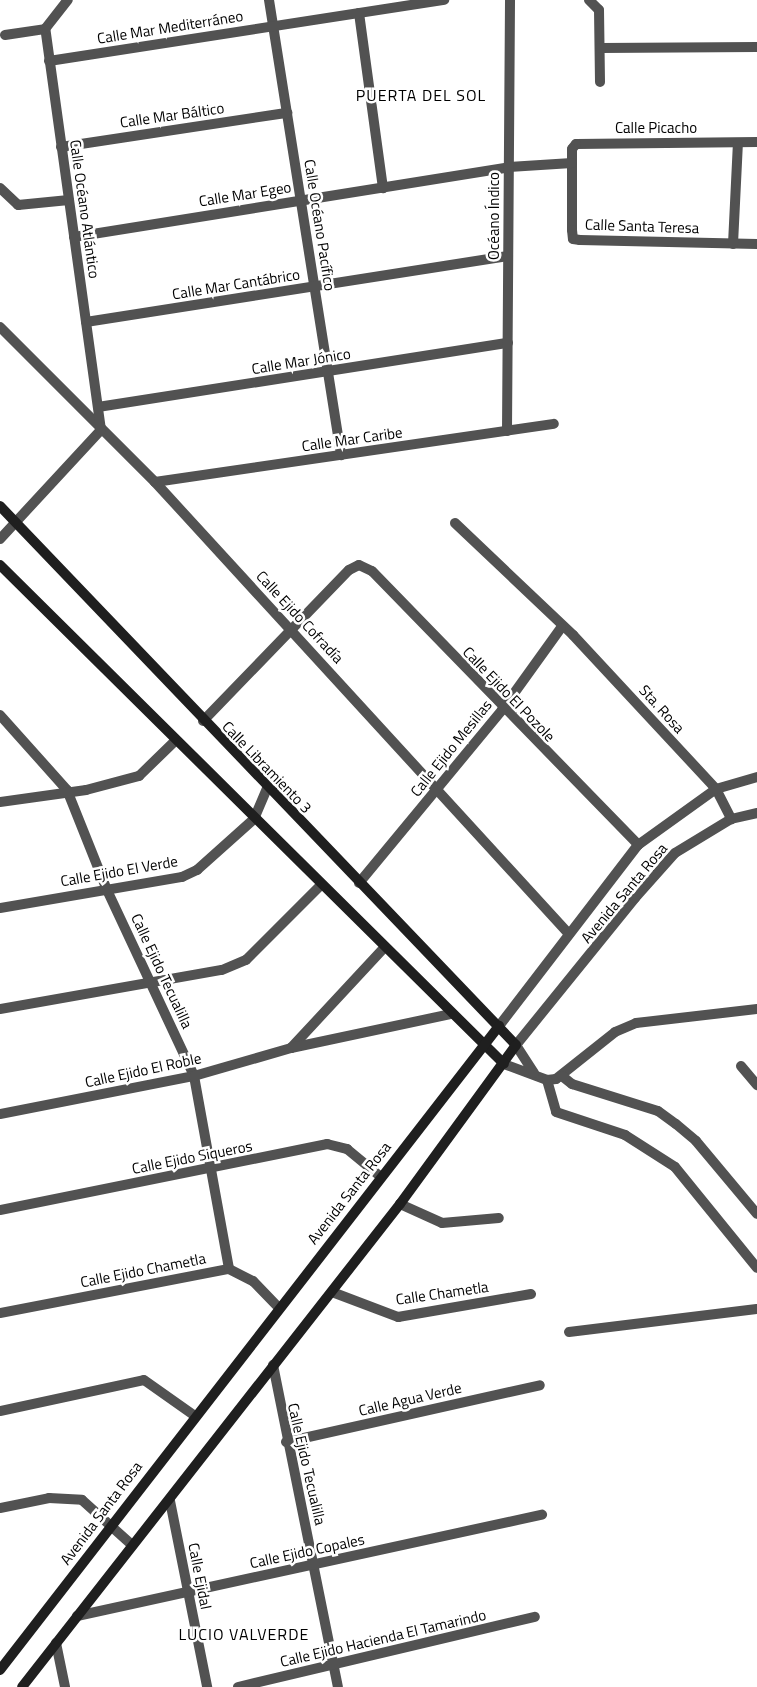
<!DOCTYPE html>
<meta charset="utf-8">
<style>
body{margin:0}
#map{position:relative;width:757px;height:1687px;overflow:hidden;background:#fff;font-family:"Titillium Web",sans-serif}
div>[style]{position:absolute}
.street>*{height:10px;margin:-5px;padding:0 5px;transform-origin:5px;border-radius:5px;background:#525252}
.secondary>*{height:10px;margin:-5px;padding:0 5px;transform-origin:5px;border-radius:5px;background:#1f1f1f}
span{translate:-50% -50%;white-space:nowrap;text-align:center;line-height:1.15;-webkit-text-stroke:5px #fff;paint-order:stroke}
.street-label{font-size:15px;color:#000}
.neighbourhood-label{font-size:16px;color:#000;letter-spacing:1px}
</style>
<div id="map">
<div class="street">
<i style="left:269px;top:0;width:461px;rotate:81deg"></i>
<i style="left:589px;top:0;width:14px;rotate:45deg"></i>
<i style="left:599px;top:10px;width:72px;rotate:89.2deg"></i>
<i style="left:359px;top:13px;width:177px;rotate:82.2deg"></i>
<i style="left:5px;top:35px;width:40px;rotate:-8.5deg"></i>
<i style="left:600px;top:48px;width:157px;rotate:-0.4deg"></i>
<i style="left:49px;top:61px;width:400px;rotate:-8.8deg"></i>
<i style="left:757px;top:142px;width:181px;rotate:179.4deg"></i>
<i style="left:576px;top:144px;width:6px;rotate:129deg"></i>
<i style="left:572px;top:149px;width:81px;rotate:90deg"></i>
<i style="left:572px;top:230px;width:9px;rotate:84deg"></i>
<i style="left:573px;top:239px;width:7px;rotate:8deg"></i>
<i style="left:580px;top:240px;width:177px;rotate:1.3deg"></i>
<i style="left:61px;top:147px;width:229px;rotate:-8.6deg"></i>
<i style="left:0;top:188px;width:25px;rotate:43deg"></i>
<i style="left:18px;top:205px;width:51px;rotate:-5.6deg"></i>
<i style="left:74px;top:237px;width:441px;rotate:-9.1deg"></i>
<i style="left:509px;top:167px;width:63px;rotate:-3.6deg"></i>
<i style="left:733px;top:244px;width:101px;rotate:-87.2deg"></i>
<i style="left:86px;top:322px;width:427px;rotate:-8.9deg"></i>
<i style="left:0;top:327px;width:219px;rotate:45deg"></i>
<i style="left:155px;top:482px;width:613px;rotate:47.51deg"></i>
<i style="left:98px;top:407px;width:415px;rotate:-8.9deg"></i>
<i style="left:507px;top:431px;width:431px;rotate:-89.6deg"></i>
<i style="left:155px;top:482px;width:403px;rotate:-8.3deg"></i>
<i style="left:455px;top:523px;width:163px;rotate:43.5deg"></i>
<i style="left:573px;top:635px;width:210px;rotate:47.1deg"></i>
<i style="left:716px;top:789px;width:34px;rotate:63deg"></i>
<i style="left:0;top:539px;width:149px;rotate:-47.2deg"></i>
<i style="left:101px;top:430px;width:405px;rotate:-97.9deg"></i>
<i style="left:45px;top:29px;width:37px;rotate:-52deg"></i>
<i style="left:0;top:715px;width:101px;rotate:48.2deg"></i>
<i style="left:67px;top:790px;width:108px;rotate:68.2deg"></i>
<i style="left:107px;top:890px;width:205px;rotate:64.9deg"></i>
<i style="left:194px;top:1076px;width:196px;rotate:79.7deg"></i>
<i style="left:203px;top:721px;width:210px;rotate:-46deg"></i>
<i style="left:349px;top:570px;width:11px;rotate:-27deg"></i>
<i style="left:359px;top:565px;width:14px;rotate:25deg"></i>
<i style="left:372px;top:571px;width:382px;rotate:45.8deg"></i>
<i style="left:0;top:802px;width:87px;rotate:-7.9deg"></i>
<i style="left:86px;top:790px;width:55px;rotate:-14.8deg"></i>
<i style="left:139px;top:776px;width:50px;rotate:-44.2deg"></i>
<i style="left:359px;top:883px;width:224px;rotate:-50.4deg"></i>
<i style="left:502px;top:710px;width:101px;rotate:-54.3deg"></i>
<i style="left:0;top:908px;width:185px;rotate:-9.7deg"></i>
<i style="left:182px;top:877px;width:17px;rotate:-25deg"></i>
<i style="left:197px;top:870px;width:76px;rotate:-41.8deg"></i>
<i style="left:254px;top:819px;width:34px;rotate:-67deg"></i>
<i style="left:0;top:1009px;width:225px;rotate:-10deg"></i>
<i style="left:222px;top:970px;width:26px;rotate:-23deg"></i>
<i style="left:246px;top:960px;width:106px;rotate:-45deg"></i>
<i style="left:499px;top:1026px;width:228px;rotate:-52.5deg"></i>
<i style="left:638px;top:845px;width:96px;rotate:-35.7deg"></i>
<i style="left:716px;top:789px;width:43px;rotate:-16.3deg"></i>
<i style="left:291px;top:1048px;width:138px;rotate:-47.1deg"></i>
<i style="left:504px;top:1064px;width:46px;rotate:20.4deg"></i>
<i style="left:547px;top:1080px;width:9px;rotate:-6deg"></i>
<i style="left:556px;top:1079px;width:75px;rotate:-38.5deg"></i>
<i style="left:615px;top:1032px;width:23px;rotate:-23deg"></i>
<i style="left:636px;top:1023px;width:122px;rotate:-6.6deg"></i>
<i style="left:741px;top:1066px;width:25px;rotate:50deg"></i>
<i style="left:534px;top:1073px;width:33px;rotate:-123deg"></i>
<i style="left:516px;top:1045px;width:189px;rotate:-51deg"></i>
<i style="left:635px;top:898px;width:60px;rotate:-48.4deg"></i>
<i style="left:675px;top:853px;width:66px;rotate:-31.3deg"></i>
<i style="left:731px;top:819px;width:27px;rotate:-13deg"></i>
<i style="left:562px;top:1076px;width:13px;rotate:39deg"></i>
<i style="left:572px;top:1084px;width:90px;rotate:17.4deg"></i>
<i style="left:658px;top:1111px;width:22px;rotate:36deg"></i>
<i style="left:676px;top:1124px;width:26px;rotate:40deg"></i>
<i style="left:696px;top:1141px;width:95px;rotate:50.1deg"></i>
<i style="left:547px;top:1080px;width:33px;rotate:74deg"></i>
<i style="left:556px;top:1112px;width:73px;rotate:18.4deg"></i>
<i style="left:625px;top:1135px;width:59px;rotate:32.6deg"></i>
<i style="left:675px;top:1167px;width:130px;rotate:50.9deg"></i>
<i style="left:0;top:1114px;width:198px;rotate:-11.1deg"></i>
<i style="left:194px;top:1076px;width:101px;rotate:-16.1deg"></i>
<i style="left:291px;top:1048px;width:164px;rotate:-12deg"></i>
<i style="left:400px;top:1204px;width:46px;rotate:24.3deg"></i>
<i style="left:442px;top:1223px;width:57px;rotate:-5deg"></i>
<i style="left:0;top:1210px;width:334px;rotate:-11.4deg"></i>
<i style="left:327px;top:1144px;width:21px;rotate:14deg"></i>
<i style="left:347px;top:1149px;width:44px;rotate:39.5deg"></i>
<i style="left:332px;top:1292px;width:71px;rotate:20.7deg"></i>
<i style="left:398px;top:1317px;width:135px;rotate:-9.8deg"></i>
<i style="left:0;top:1313px;width:233px;rotate:-10.9deg"></i>
<i style="left:229px;top:1269px;width:27px;rotate:27deg"></i>
<i style="left:253px;top:1281px;width:37px;rotate:46deg"></i>
<i style="left:569px;top:1332px;width:189px;rotate:-7deg"></i>
<i style="left:273px;top:1365px;width:328px;rotate:78.6deg"></i>
<i style="left:0;top:1411px;width:147px;rotate:-12.1deg"></i>
<i style="left:144px;top:1380px;width:62px;rotate:35.2deg"></i>
<i style="left:286px;top:1442px;width:260px;rotate:-12.6deg"></i>
<i style="left:170px;top:1501px;width:190px;rotate:78.7deg"></i>
<i style="left:0;top:1508px;width:50px;rotate:-11.5deg"></i>
<i style="left:49px;top:1498px;width:33px;rotate:3deg"></i>
<i style="left:82px;top:1500px;width:67px;rotate:42deg"></i>
<i style="left:77px;top:1616px;width:476px;rotate:-12.3deg"></i>
<i style="left:56px;top:1643px;width:45px;rotate:78.4deg"></i>
<i style="left:238px;top:1687px;width:305px;rotate:-13.3deg"></i>
</div>
<div class="secondary">
<i style="left:0;top:506px;width:746px;rotate:46.25deg"></i>
<i style="left:516px;top:1045px;width:197px;rotate:126.1deg"></i>
<i style="left:400px;top:1204px;width:613px;rotate:128.05deg"></i>
<i style="left:0;top:565px;width:709px;rotate:44.71deg"></i>
<i style="left:0;top:1670px;width:815px;rotate:-52.23deg"></i>
</div>
<div class="street-label">
<span style="left:170px;top:27px;rotate:-9deg">Calle Mar Mediterráneo</span>
<span style="left:172px;top:115px;rotate:-8deg">Calle Mar Báltico</span>
<span style="left:656px;top:128px">Calle Picacho</span>
<span style="left:245px;top:194px;rotate:-9deg">Calle Mar Egeo</span>
<span style="left:85px;top:209px;rotate:82deg">Calle Océano Atlántico</span>
<span style="left:494px;top:216px;rotate:-90deg">Océano Índico</span>
<span style="left:320px;top:225px;rotate:81deg">Calle Océano Pacífico</span>
<span style="left:642px;top:226px;rotate:2deg">Calle Santa Teresa</span>
<span style="left:236px;top:284px;rotate:-9deg">Calle Mar Cantábrico</span>
<span style="left:301px;top:361px;rotate:-9deg">Calle Mar Jónico</span>
<span style="left:352px;top:439px;rotate:-8deg">Calle Mar Caribe</span>
<span style="left:300px;top:617px;rotate:47deg">Calle Ejido Cofradía</span>
<span style="left:509px;top:694px;rotate:46deg">Calle Ejido El Pozole</span>
<span style="left:662px;top:709px;rotate:48deg">Sta. Rosa</span>
<span style="left:451px;top:748px;rotate:-51deg">Calle Ejido Mesillas</span>
<span style="left:267px;top:767px;rotate:46deg">Calle Libramiento 3</span>
<span style="left:119px;top:871px;rotate:-10deg">Calle Ejido El Verde</span>
<span style="left:624px;top:893px;rotate:-50deg">Avenida Santa Rosa</span>
<span style="left:162px;top:971px;rotate:65deg">Calle Ejido Tecualilla</span>
<span style="left:143px;top:1070px;rotate:-12deg">Calle Ejido El Roble</span>
<span style="left:192px;top:1157px;rotate:-11deg">Calle Ejido Siqueros</span>
<span style="left:349px;top:1193px;rotate:-52deg">Avenida Santa Rosa</span>
<span style="left:143px;top:1270px;rotate:-11deg">Calle Ejido Chametla</span>
<span style="left:442px;top:1293px;rotate:-8deg">Calle Chametla</span>
<span style="left:410px;top:1399px;rotate:-13deg">Calle Agua Verde</span>
<span style="left:307px;top:1464px;rotate:77deg">Calle Ejido Tecualilla</span>
<span style="left:101px;top:1513px;rotate:-53deg">Avenida Santa Rosa</span>
<span style="left:307px;top:1551px;rotate:-12deg">Calle Ejido Copales</span>
<span style="left:200px;top:1576px;rotate:79deg">Calle Ejidal</span>
<span style="left:383px;top:1638px;rotate:-13deg">Calle Ejido Hacienda El Tamarindo</span>
</div>
<div class="neighbourhood-label">
<span style="left:421px;top:95px">PUERTA DEL SOL</span>
<span style="left:244px;top:1634px">LUCIO VALVERDE</span>
</div>
</div>
